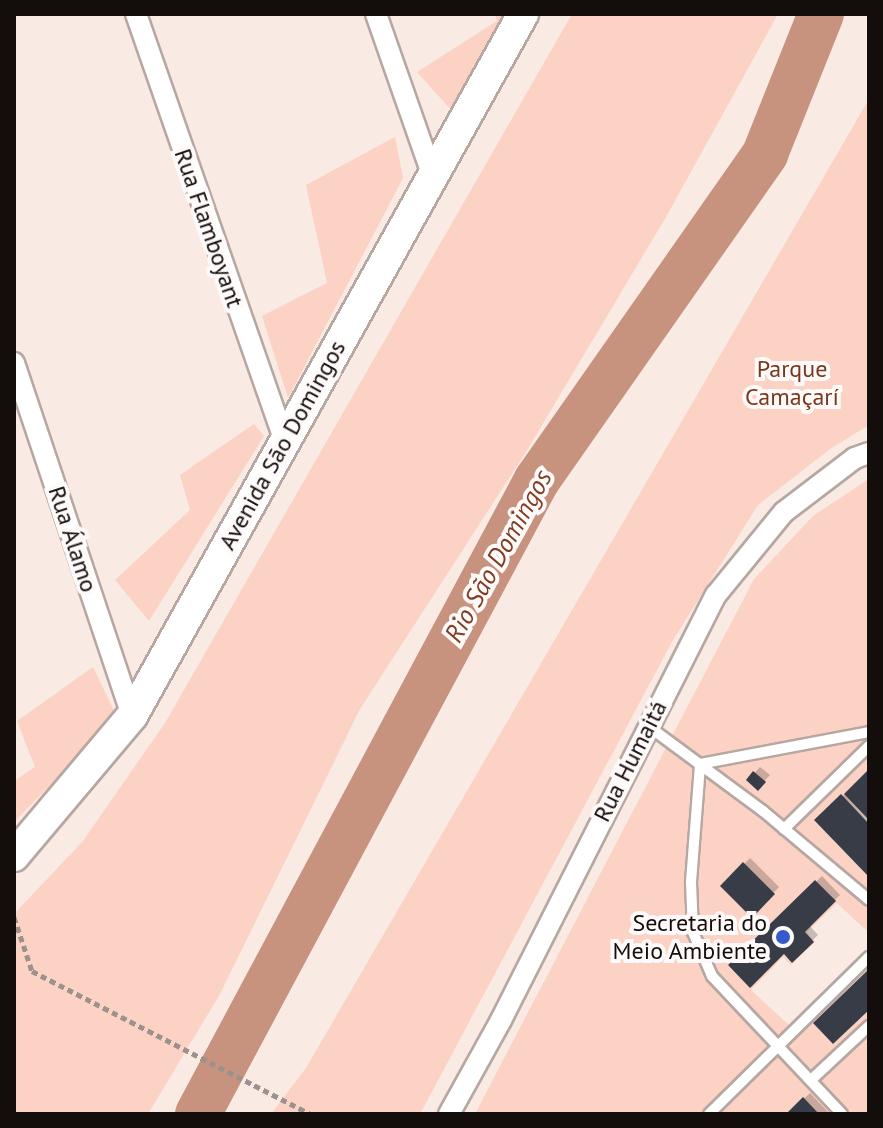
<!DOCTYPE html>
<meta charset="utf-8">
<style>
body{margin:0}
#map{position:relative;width:883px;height:1128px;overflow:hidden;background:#f9eae4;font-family:"PT Sans",sans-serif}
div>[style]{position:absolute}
.green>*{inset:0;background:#fbd2c3}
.shadow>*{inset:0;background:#0003}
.river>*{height:46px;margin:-23px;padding:0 23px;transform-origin:23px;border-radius:23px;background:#c7927e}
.building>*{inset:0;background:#373c46}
.path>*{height:5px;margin-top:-2.5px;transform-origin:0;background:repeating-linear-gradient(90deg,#9c918d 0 6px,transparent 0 10px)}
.roads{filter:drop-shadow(2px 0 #b6a7a2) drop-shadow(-2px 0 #b6a7a2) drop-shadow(0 2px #b6a7a2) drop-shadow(0 -2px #b6a7a2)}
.lane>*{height:10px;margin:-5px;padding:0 5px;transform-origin:5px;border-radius:5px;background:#fff}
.street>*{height:20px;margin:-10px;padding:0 10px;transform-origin:10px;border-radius:10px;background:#fff}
.secondary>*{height:30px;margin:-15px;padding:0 15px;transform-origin:15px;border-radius:15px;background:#fff}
.dots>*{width:22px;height:22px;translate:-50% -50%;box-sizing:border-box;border:4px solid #fdfaf9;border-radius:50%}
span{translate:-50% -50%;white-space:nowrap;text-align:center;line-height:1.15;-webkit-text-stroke:8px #fdfaf9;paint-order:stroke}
.street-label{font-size:24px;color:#130e0c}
.park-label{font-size:24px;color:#7a371c}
.poi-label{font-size:24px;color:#130e0c}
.right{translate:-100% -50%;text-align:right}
.water-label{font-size:26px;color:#803d22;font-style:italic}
.frame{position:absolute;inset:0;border:16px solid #130e0c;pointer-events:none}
</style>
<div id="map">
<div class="green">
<i style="clip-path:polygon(495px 14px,508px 14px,453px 112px,417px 72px,497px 21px)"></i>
<i style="clip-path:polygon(572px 14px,778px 14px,666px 217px,526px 452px,360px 709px,220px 994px,148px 1114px,14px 1114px,14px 914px,83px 841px,165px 723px)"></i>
<i style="clip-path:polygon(869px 99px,869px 425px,830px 449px,758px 505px,673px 640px,420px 1114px,271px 1114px,306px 1068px)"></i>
<i style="clip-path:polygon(395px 137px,403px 178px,288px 398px,262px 316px,327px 283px,306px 185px)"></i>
<i style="clip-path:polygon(254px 424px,264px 436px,149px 621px,115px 580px,190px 510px,180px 475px)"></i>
<i style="clip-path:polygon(evenodd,869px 479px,869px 769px,844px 794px,869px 824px,841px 795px,814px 820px,869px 877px,869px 933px,837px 903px,807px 932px,815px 942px,791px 965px,783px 957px,751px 990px,789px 1025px,869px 948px,869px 969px,813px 1023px,833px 1044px,869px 1010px,869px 1114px,819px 1114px,803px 1097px,786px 1114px,475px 1114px,754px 579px,813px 516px,869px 479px,743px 862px,775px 894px,752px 917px,720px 886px,743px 862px,869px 479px,815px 880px,835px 902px,805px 932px,813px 942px,792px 963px,784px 954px,750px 987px,728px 965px,815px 880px)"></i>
<i style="clip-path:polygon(93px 667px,117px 717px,14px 822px,14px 781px,35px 767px,17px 721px)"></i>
</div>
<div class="shadow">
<i style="clip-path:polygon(760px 767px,770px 775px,758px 788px,748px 780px)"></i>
<i style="clip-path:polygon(869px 772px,869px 874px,817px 820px)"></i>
<i style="clip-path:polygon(750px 858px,779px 887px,752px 915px,723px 886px)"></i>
<i style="clip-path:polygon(822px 876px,840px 895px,809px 925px,818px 935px,792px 960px,784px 951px,730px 965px)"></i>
<i style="clip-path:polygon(810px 1093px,830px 1114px,788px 1114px)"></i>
</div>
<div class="river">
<i style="left:198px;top:1114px;width:719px;rotate:-61.87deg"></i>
<i style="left:537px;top:480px;width:398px;rotate:-55deg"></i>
<i style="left:765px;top:154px;width:151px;rotate:-68.2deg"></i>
</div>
<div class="building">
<i style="clip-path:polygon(869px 769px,869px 820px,844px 794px)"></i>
<i style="clip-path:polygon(753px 771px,766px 782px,758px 791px,746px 780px)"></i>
<i style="clip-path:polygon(841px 794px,869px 824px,869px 877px,814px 820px)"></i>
<i style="clip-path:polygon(743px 862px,775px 894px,752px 918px,720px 886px)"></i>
<i style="clip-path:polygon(815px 880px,836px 901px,805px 932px,814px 942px,792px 963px,784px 954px,750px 988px,728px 965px)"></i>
<i style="clip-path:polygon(869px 969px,869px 1010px,833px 1044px,813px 1023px)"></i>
<i style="clip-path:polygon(803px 1097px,819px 1114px,786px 1114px)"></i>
</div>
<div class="path">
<i style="left:14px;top:917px;width:57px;rotate:71.6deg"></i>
<i style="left:32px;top:971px;width:313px;rotate:27.2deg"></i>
</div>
<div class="roads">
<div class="lane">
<i style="left:648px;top:726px;width:143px;rotate:36.5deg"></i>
<i style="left:763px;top:811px;width:138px;rotate:40deg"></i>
<i style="left:784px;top:829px;width:119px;rotate:-44.3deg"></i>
<i style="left:811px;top:1080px;width:79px;rotate:-43deg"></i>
<i style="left:709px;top:1114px;width:224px;rotate:-44.5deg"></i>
<i style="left:842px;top:1114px;width:190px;rotate:-133.3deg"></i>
<i style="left:712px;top:976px;width:48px;rotate:-113.4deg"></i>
<i style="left:693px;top:932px;width:50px;rotate:-92.3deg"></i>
<i style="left:691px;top:882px;width:118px;rotate:-85.6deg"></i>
<i style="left:700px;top:764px;width:172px;rotate:-10.7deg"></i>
</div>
<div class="street">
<i style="left:136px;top:14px;width:452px;rotate:70.8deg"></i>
<i style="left:376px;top:14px;width:170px;rotate:70.7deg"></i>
<i style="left:14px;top:363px;width:372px;rotate:71.5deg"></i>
<i style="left:449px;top:1114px;width:107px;rotate:-61deg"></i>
<i style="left:501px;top:1020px;width:476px;rotate:-63.2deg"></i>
<i style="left:716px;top:595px;width:107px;rotate:-50.7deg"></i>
<i style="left:784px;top:512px;width:89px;rotate:-37.3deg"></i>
<i style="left:855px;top:458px;width:15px;rotate:-20deg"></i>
</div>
<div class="secondary">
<i style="left:14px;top:856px;width:183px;rotate:-49.9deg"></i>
<i style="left:132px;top:716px;width:804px;rotate:-60.88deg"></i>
</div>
</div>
<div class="dots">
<i style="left:783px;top:937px;background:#365aca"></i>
</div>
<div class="street-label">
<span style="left:209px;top:228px;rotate:71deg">Rua Flamboyant</span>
<span style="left:282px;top:445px;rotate:-61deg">Avenida São Domingos</span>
<span style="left:73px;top:539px;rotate:72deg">Rua Álamo</span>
<span style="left:630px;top:761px;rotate:-63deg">Rua Humaitá</span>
</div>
<div class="park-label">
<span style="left:792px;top:383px">Parque<br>Camaçarí</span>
</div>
<div class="poi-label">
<span class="right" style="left:767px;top:937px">Secretaria do<br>Meio Ambiente</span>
</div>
<div class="water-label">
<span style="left:498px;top:556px;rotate:-61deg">Rio São Domingos</span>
</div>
<div class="frame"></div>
</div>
